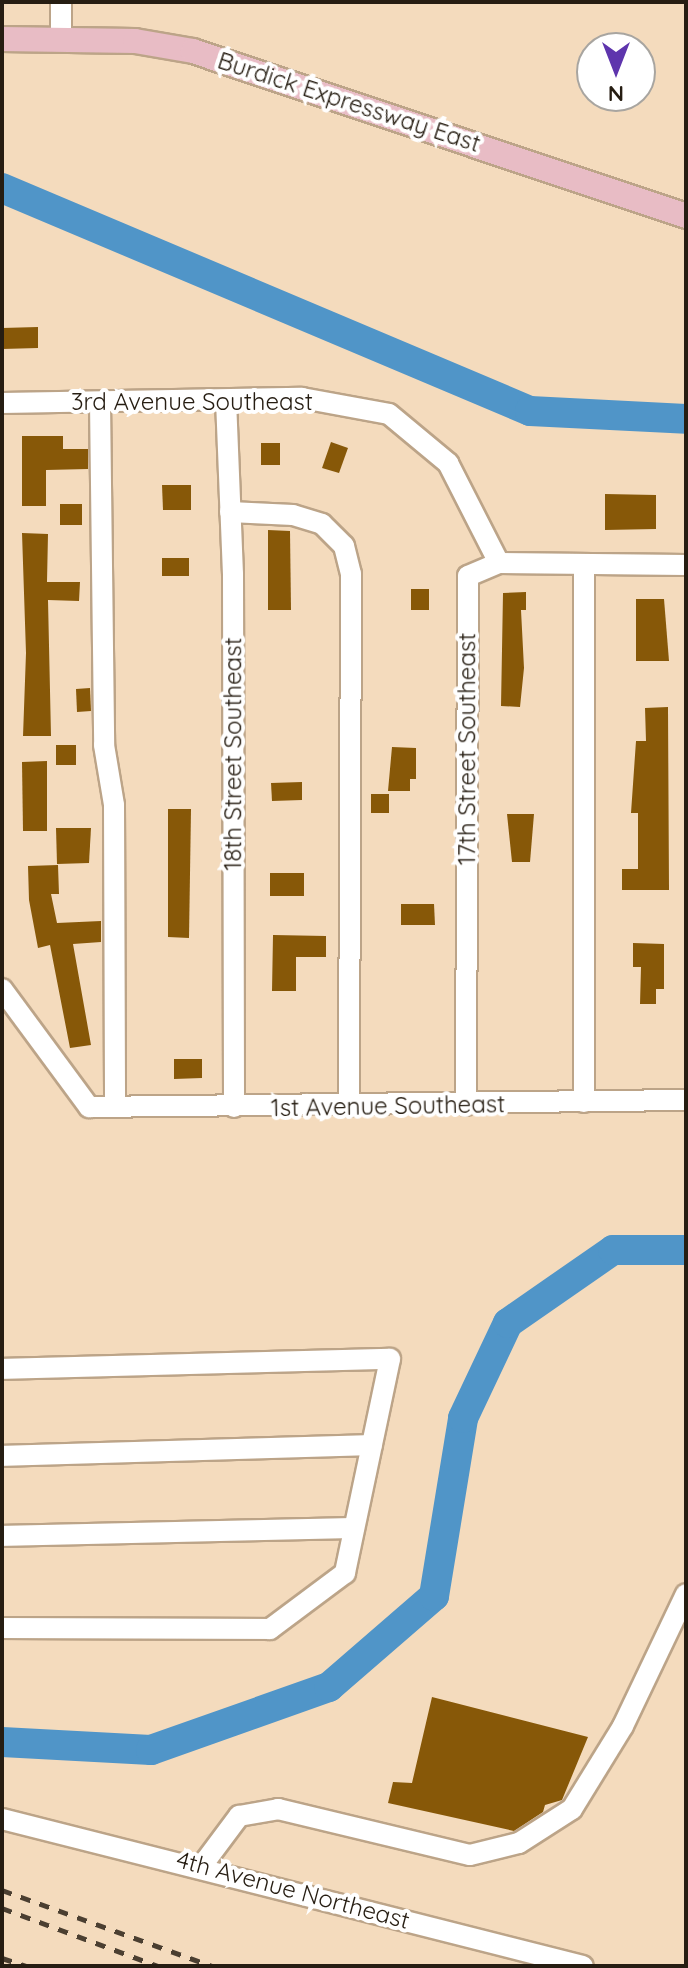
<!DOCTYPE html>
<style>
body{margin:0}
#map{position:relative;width:688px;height:1968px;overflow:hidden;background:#f4dbbd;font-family:Quicksand,sans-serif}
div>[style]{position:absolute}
.river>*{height:30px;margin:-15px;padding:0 15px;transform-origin:15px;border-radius:15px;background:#5095c8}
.building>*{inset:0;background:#875808}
.roads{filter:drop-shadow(2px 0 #bca488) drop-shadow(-2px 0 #bca488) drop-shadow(0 2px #bca488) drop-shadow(0 -2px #bca488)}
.minor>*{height:20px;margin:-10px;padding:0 10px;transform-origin:10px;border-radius:10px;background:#fff}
.major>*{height:24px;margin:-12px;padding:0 12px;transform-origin:12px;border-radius:12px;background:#e8bcc5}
.rail>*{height:5px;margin-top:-2.5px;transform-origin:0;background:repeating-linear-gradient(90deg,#4b3f31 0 10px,transparent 0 20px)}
span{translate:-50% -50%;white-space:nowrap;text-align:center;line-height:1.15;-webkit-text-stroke:8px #fff;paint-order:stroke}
.street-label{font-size:24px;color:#261d12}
.frame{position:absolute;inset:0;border:4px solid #261d12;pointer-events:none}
.north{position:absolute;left:576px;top:32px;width:80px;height:80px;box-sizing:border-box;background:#fff;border:2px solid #a8a5a0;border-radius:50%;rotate:180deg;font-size:22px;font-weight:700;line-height:32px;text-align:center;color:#261d12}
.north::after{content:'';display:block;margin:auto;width:28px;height:36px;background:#5e35ad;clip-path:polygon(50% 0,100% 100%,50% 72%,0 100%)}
</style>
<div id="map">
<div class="river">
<i style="left:2px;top:188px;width:573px;rotate:22.9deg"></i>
<i style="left:530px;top:411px;width:156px;rotate:2.9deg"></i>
<i style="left:2px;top:1742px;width:149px;rotate:3.1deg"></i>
<i style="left:151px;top:1750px;width:189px;rotate:-19.5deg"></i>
<i style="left:329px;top:1687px;width:139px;rotate:-40.9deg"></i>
<i style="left:434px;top:1596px;width:180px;rotate:-80.7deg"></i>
<i style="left:463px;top:1418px;width:105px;rotate:-64.7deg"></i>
<i style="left:508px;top:1323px;width:128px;rotate:-34.8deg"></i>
<i style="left:613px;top:1250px;width:73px"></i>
</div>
<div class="building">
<i style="clip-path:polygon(38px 327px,38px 348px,2px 349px,2px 328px)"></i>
<i style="clip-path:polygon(22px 436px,63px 436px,63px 449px,88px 449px,88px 469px,46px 470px,46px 506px,22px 506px)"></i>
<i style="clip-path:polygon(331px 442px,348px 448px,339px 473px,322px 468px)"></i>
<i style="clip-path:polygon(261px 443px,280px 443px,280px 465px,261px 465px)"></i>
<i style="clip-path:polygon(162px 485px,191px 485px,191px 510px,163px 510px)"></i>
<i style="clip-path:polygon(605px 494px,656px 495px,656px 529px,605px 530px)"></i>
<i style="clip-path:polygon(60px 504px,82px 504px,82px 525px,60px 525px)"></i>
<i style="clip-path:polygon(268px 530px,290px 531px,291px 610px,268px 610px)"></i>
<i style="clip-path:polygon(22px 533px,48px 534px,47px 582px,80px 582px,79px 601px,48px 600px,51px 736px,23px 736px,26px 653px)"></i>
<i style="clip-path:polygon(162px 558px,189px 558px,189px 576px,162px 576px)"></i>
<i style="clip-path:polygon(411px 589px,429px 589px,429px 610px,411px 610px)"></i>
<i style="clip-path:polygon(526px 592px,526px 610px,521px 610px,524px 668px,520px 707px,501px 706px,503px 593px)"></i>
<i style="clip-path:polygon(636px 599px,664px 599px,669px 661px,636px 661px)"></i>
<i style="clip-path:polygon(90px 688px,91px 711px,77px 712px,76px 689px)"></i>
<i style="clip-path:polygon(668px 707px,669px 890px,622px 890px,622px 869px,638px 869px,638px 813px,631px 813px,636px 741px,646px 741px,645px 708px)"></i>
<i style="clip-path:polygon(56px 745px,76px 745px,76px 765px,56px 765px)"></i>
<i style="clip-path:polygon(392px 747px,416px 748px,416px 779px,410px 779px,410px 791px,388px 791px)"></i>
<i style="clip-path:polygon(47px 761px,47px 831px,23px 831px,22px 762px)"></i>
<i style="clip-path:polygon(302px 782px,302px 800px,272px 801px,271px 783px)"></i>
<i style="clip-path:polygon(371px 794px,389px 794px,389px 813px,371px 813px)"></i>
<i style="clip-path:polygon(168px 809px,191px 809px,189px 938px,168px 937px)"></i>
<i style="clip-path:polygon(507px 814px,534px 814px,530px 862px,512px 862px)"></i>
<i style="clip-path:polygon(56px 828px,91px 828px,89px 863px,57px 864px)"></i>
<i style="clip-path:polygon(58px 865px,59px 894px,51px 894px,57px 923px,101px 921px,101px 942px,73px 944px,91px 1045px,70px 1048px,50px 945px,38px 948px,29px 900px,28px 866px)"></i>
<i style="clip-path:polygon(270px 873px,304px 873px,304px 896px,270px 896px)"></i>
<i style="clip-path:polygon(401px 904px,434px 904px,435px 925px,401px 925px)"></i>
<i style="clip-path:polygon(273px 935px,326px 936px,326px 957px,296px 957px,296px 991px,272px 991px)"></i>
<i style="clip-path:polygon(633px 943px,664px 944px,664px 989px,656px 989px,656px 1004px,640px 1004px,641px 967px,633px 967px)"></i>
<i style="clip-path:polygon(174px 1059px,202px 1059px,202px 1078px,174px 1079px)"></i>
<i style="clip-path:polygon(432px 1697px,588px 1737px,562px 1800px,545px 1805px,543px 1812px,514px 1831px,388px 1803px,393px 1782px,412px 1783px)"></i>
</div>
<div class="roads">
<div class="minor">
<i style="left:61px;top:2px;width:36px;rotate:90deg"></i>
<i style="left:226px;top:400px;width:174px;rotate:87.7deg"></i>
<i style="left:233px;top:574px;width:533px;rotate:89.89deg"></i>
<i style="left:100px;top:402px;width:343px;rotate:89.3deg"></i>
<i style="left:104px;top:745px;width:61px;rotate:80.5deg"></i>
<i style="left:114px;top:805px;width:302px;rotate:89.8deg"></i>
<i style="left:2px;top:403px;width:300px;rotate:-1deg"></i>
<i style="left:302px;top:398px;width:88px;rotate:10.4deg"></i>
<i style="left:389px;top:414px;width:77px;rotate:39.7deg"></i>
<i style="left:448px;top:463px;width:112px;rotate:63deg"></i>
<i style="left:230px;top:512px;width:63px;rotate:2.7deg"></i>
<i style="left:293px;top:515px;width:30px;rotate:17deg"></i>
<i style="left:322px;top:524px;width:31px;rotate:45deg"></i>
<i style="left:344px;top:546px;width:29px;rotate:76deg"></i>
<i style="left:351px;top:574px;width:532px;rotate:90.22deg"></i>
<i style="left:584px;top:565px;width:537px;rotate:90deg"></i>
<i style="left:2px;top:989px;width:147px;rotate:53.6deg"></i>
<i style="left:89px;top:1107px;width:597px;rotate:-0.67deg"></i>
<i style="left:466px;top:1105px;width:529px;rotate:-89.78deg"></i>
<i style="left:468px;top:576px;width:34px;rotate:-23deg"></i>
<i style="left:499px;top:563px;width:187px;rotate:0.6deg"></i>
<i style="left:2px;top:1369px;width:388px;rotate:-1.5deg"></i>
<i style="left:390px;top:1359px;width:219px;rotate:101.9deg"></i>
<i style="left:345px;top:1573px;width:94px;rotate:143.3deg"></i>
<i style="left:270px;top:1629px;width:268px;rotate:-179.8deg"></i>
<i style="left:2px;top:1456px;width:370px;rotate:-1.7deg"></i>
<i style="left:2px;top:1536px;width:352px;rotate:-1.3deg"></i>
<i style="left:2px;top:1819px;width:599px;rotate:14.2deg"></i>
<i style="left:201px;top:1867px;width:64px;rotate:-53.3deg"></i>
<i style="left:239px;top:1816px;width:40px;rotate:-10deg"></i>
<i style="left:278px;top:1809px;width:197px;rotate:13.5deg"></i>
<i style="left:470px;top:1855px;width:50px;rotate:-13.8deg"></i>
<i style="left:519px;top:1843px;width:63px;rotate:-32.7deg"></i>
<i style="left:572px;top:1809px;width:97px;rotate:-58.4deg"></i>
<i style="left:623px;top:1726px;width:146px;rotate:-64.5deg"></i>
</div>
<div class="major">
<i style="left:2px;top:39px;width:133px;rotate:0.9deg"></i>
<i style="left:135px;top:41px;width:59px;rotate:9.8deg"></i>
<i style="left:193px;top:51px;width:520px;rotate:18.5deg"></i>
</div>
</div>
<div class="rail">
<i style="left:2px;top:1890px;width:223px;rotate:19.9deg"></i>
<i style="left:2px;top:1908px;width:166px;rotate:20.4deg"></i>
<i style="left:2px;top:1958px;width:26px;rotate:18deg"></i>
</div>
<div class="street-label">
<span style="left:349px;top:102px;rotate:18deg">Burdick Expressway East</span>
<span style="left:192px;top:402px">3rd Avenue Southeast</span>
<span style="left:467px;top:749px;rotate:-90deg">17th Street Southeast</span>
<span style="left:233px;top:754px;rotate:-90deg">18th Street Southeast</span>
<span style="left:388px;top:1106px;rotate:-1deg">1st Avenue Southeast</span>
<span style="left:293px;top:1890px;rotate:15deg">4th Avenue Northeast</span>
</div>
<div class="frame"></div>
<div class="north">N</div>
</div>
